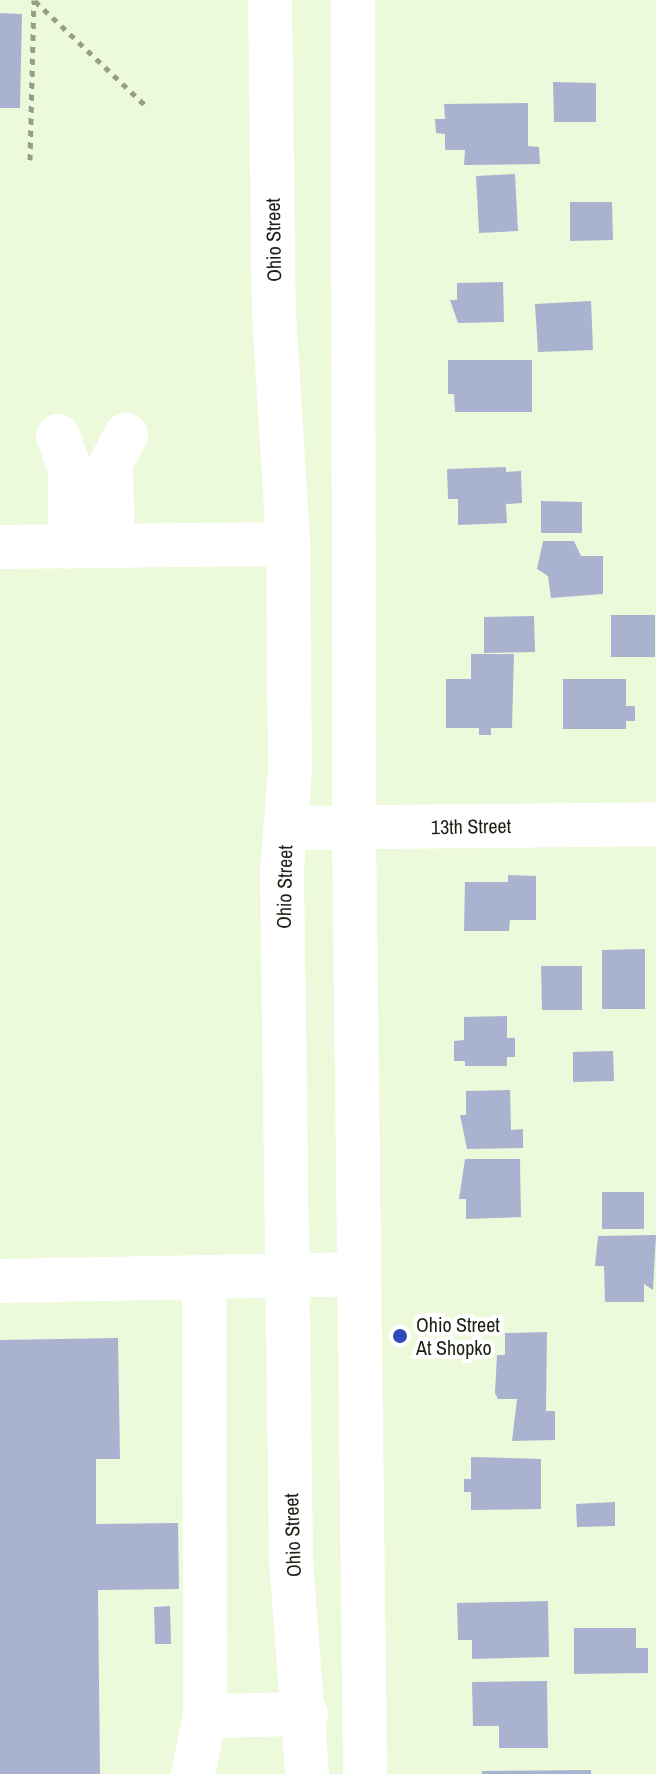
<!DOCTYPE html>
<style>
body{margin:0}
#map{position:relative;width:656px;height:1774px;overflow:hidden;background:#ecf9da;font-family:"Archivo Narrow",sans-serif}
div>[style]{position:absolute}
.building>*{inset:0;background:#a9b3d0}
.path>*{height:5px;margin-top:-2.5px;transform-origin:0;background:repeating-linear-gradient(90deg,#959f88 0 6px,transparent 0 12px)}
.minor>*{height:44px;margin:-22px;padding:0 22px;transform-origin:22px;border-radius:22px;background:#fff}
.dots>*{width:22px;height:22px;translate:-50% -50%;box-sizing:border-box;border:4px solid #fff;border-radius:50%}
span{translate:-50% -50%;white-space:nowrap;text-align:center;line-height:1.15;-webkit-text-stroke:8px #fff;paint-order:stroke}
.street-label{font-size:20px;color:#1d2217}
.poi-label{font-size:20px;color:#1d2217}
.left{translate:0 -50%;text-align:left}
</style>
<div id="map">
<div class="building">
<i style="clip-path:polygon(0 13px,22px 14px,20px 108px,0 108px)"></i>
<i style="clip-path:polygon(553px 82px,596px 83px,596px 122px,554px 122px)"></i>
<i style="clip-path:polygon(528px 103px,528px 146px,539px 147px,540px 164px,464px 165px,465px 150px,445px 150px,445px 134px,436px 133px,435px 119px,445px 119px,444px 104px)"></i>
<i style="clip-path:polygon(515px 174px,518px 231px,479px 233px,476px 176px)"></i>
<i style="clip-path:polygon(570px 202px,612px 202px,613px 240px,570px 241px)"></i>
<i style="clip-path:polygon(503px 282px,504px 322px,458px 323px,450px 300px,457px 300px,457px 283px)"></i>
<i style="clip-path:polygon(591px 301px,593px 350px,538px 352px,535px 304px)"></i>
<i style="clip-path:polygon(448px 360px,532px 360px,532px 412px,455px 412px,454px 394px,448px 394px)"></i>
<i style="clip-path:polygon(506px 467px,506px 472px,521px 471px,522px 503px,506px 504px,507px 523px,458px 525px,458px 499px,448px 499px,447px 469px)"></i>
<i style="clip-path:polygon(541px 501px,582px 502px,582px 533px,541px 533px)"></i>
<i style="clip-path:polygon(543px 541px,574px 541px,581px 556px,603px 556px,603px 594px,551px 598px,548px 576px,537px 569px)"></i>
<i style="clip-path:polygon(611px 615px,655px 615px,655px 657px,611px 657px)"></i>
<i style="clip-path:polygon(534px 616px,535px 652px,484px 653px,484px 617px)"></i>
<i style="clip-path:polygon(471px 654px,514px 654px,512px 728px,491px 728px,491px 735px,479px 735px,479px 728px,446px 728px,446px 679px,471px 679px)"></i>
<i style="clip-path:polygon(563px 679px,626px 679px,626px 706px,635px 706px,635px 721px,626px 721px,626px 729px,563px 729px)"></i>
<i style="clip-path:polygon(508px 875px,536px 876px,536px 920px,510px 920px,509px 931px,464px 931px,465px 882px,508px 882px)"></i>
<i style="clip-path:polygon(645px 949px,645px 1009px,602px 1009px,602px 950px)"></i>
<i style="clip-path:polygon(541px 966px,582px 966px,582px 1010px,542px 1010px)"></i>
<i style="clip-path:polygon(507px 1016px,507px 1038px,515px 1038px,515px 1057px,507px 1057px,507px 1066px,465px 1066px,465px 1061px,454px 1061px,454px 1041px,464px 1040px,464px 1017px)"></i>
<i style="clip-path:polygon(613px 1051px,614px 1081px,573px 1082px,573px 1052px)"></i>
<i style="clip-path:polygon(510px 1090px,511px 1130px,523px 1129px,523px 1148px,467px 1149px,460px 1115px,466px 1115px,466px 1091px)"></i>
<i style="clip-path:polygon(465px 1159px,520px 1159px,521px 1217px,466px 1219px,466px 1199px,459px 1199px)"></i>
<i style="clip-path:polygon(602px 1192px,644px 1192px,644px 1229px,602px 1229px)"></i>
<i style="clip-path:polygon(656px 1235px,653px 1290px,644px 1284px,644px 1302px,605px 1302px,604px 1266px,595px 1266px,598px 1236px)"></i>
<i style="clip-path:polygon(547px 1332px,546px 1411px,555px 1411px,555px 1440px,512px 1441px,517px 1399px,498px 1399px,495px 1393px,497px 1355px,505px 1355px,505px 1333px)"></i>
<i style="clip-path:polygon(118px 1338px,120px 1459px,96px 1459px,96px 1524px,178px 1523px,179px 1589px,98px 1590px,100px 1774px,0 1774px,0 1340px)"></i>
<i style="clip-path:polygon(471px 1457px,541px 1459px,541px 1509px,471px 1510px,471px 1492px,464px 1492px,464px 1479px,471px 1479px)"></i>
<i style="clip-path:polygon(615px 1502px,615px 1526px,577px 1527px,576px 1504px)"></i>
<i style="clip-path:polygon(548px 1601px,549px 1657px,472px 1659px,472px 1640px,458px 1640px,457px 1603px)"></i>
<i style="clip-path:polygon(170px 1606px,171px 1644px,155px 1644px,154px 1607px)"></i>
<i style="clip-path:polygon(574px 1628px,636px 1628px,636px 1648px,648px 1648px,648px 1673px,574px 1674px)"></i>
<i style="clip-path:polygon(547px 1681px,548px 1748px,499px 1748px,499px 1726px,473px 1726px,472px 1682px)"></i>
<i style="clip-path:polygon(591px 1770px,591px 1774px,482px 1774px,482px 1771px)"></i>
</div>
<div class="path">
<i style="left:35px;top:1px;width:156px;rotate:43.4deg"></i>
<i style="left:30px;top:160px;width:160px;rotate:-88.6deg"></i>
</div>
<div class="minor">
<i style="left:270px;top:0;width:313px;rotate:89.3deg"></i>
<i style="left:274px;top:313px;width:231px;rotate:86.5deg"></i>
<i style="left:288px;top:544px;width:227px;rotate:89.5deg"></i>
<i style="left:290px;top:771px;width:99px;rotate:94.6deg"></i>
<i style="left:282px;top:870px;width:690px;rotate:89.25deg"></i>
<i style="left:291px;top:1560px;width:215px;rotate:85.7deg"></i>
<i style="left:353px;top:0;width:827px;rotate:89.93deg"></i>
<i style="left:354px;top:827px;width:947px;rotate:89.33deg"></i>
<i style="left:58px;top:436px;width:35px;rotate:70deg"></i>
<i style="left:70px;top:469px;width:78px;rotate:90deg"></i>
<i style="left:113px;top:546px;width:83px;rotate:-91.4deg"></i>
<i style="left:111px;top:463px;width:32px;rotate:-62deg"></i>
<i style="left:0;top:547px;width:288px;rotate:-0.6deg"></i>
<i style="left:286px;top:828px;width:370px;rotate:-0.6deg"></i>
<i style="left:0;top:1281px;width:357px;rotate:-1.1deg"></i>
<i style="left:205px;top:1716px;width:101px;rotate:-1.1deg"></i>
<i style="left:193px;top:1774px;width:59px;rotate:-78.3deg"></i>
<i style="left:205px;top:1716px;width:437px;rotate:-90.1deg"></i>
</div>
<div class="dots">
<i style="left:400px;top:1336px;background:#3348b9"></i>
</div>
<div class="street-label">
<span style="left:273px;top:240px;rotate:-91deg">Ohio Street</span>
<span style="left:471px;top:826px;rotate:-1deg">13th Street</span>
<span style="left:284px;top:887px;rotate:-89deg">Ohio Street</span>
<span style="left:292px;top:1535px;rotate:-92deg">Ohio Street</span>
</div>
<div class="poi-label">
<span class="left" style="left:416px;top:1336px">Ohio Street<br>At Shopko</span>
</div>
</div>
